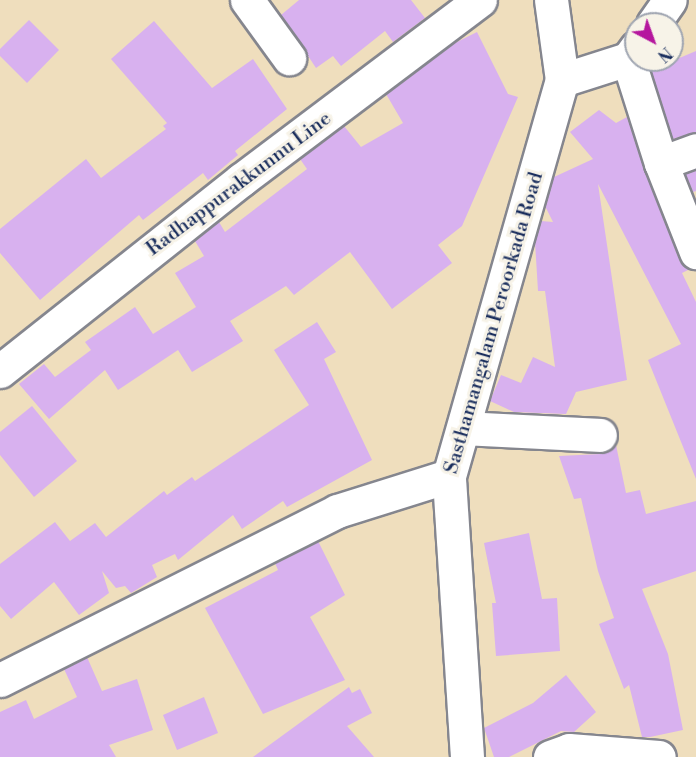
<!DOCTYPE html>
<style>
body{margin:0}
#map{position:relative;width:696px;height:757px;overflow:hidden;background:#efdebd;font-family:"Libre Bodoni",serif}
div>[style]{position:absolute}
.building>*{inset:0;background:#d8b1ef}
.roads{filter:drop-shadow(2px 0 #85868e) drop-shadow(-2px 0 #85868e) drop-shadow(0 2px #85868e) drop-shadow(0 -2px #85868e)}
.minor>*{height:33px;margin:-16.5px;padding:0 16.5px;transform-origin:16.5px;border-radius:16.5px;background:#fff}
span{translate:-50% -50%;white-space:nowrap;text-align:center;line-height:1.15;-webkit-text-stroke:6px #f7f3e8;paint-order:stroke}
.street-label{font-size:20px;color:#1b2f5e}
.north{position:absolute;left:624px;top:12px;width:60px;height:60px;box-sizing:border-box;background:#f7f3e8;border:2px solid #9fa5b1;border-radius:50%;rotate:139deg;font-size:16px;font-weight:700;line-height:24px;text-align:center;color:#1b2f5e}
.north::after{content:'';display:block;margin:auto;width:21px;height:27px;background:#b5179e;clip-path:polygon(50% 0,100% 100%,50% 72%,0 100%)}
</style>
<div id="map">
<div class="building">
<i style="clip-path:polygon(299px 0,411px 0,425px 18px,393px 42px,385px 31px,341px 66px,333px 56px,316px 68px,281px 15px)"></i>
<i style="clip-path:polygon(29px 20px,59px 50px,27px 83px,0 56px,0 49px)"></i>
<i style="clip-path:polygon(154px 21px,212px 88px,253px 59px,287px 109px,235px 151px,238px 155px,208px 180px,203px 173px,143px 220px,139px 215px,40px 300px,0 253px,0 229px,86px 159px,101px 178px,166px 129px,163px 126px,167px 123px,111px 59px)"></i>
<i style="clip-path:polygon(477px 32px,508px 94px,518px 97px,462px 226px,438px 245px,452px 263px,392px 309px,350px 252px,294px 295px,286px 286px,230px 321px,243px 341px,192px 372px,178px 350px,118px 390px,105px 370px,49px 419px,19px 384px,44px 364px,55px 377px,91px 350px,85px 342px,135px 307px,153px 334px,196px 307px,175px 273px,204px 256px,195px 241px,219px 222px,225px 232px,307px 169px,300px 159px,344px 126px,361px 147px,403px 123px,386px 94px,453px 44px)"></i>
<i style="clip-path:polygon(696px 51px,696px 132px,673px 139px,651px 70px)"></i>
<i style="clip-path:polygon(599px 110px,616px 123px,627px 117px,679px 259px,690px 269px,682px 273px,696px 302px,696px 479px,648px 360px,681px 344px,598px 184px,627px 380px,576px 392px,566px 414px,514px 412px,490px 401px,501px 375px,521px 383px,533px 357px,555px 367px,545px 291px,538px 291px,535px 242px,541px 221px,553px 222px,545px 206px,554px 177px,593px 159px,570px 132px)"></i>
<i style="clip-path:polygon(696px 170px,696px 191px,693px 192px,685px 174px)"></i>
<i style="clip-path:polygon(317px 322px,336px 352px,324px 359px,372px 460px,287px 507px,283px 501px,242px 529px,233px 515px,178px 560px,175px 554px,152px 565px,157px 577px,131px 593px,125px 586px,116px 588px,102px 571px,109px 593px,79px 615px,54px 582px,11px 619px,0 606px,0 564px,55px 522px,70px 541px,95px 523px,106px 537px,164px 491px,167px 495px,192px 477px,195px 481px,309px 405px,274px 350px)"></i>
<i style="clip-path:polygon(32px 406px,77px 461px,34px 497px,0 455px,0 432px)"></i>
<i style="clip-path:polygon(616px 445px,626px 493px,640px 490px,646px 514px,696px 501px,696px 571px,642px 589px,668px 654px,683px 730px,650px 737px,642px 737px,629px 685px,624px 689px,599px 624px,614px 618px,598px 571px,581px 498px,574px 499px,559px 456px,600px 454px)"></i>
<i style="clip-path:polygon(529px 533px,542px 599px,557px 598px,560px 651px,496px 656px,492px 603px,496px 603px,484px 543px)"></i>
<i style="clip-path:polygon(318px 541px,345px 595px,310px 617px,345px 680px,263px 714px,205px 608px,278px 570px,275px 563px)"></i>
<i style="clip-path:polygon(87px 657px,102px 691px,137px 679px,153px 730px,109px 745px,116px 757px,0 757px,0 712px,26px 700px,34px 719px,77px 697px,64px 669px)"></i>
<i style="clip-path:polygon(566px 675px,596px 712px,574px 732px,561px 731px,509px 757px,494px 757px,484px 728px,533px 703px)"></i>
<i style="clip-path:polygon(349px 687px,352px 693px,360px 689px,372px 713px,347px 726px,374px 757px,253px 757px)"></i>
<i style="clip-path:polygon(204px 697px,218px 733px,177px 750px,163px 715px)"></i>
</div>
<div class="roads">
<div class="minor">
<i style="left:247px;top:0;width:72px;rotate:54.1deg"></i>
<i style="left:653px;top:24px;width:29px;rotate:-55deg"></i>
<i style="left:628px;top:59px;width:109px;rotate:72.4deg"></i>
<i style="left:661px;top:163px;width:96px;rotate:68.5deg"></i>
<i style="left:562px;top:80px;width:69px;rotate:-17.7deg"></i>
<i style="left:628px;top:59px;width:14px;rotate:-54deg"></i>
<i style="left:661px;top:163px;width:37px;rotate:-20deg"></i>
<i style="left:0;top:371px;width:308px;rotate:-38.4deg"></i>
<i style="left:241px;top:180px;width:299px;rotate:-37deg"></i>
<i style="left:464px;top:428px;width:136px;rotate:2.9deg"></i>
<i style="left:0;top:680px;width:377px;rotate:-26.6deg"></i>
<i style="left:337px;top:511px;width:117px;rotate:-17.4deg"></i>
<i style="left:467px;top:757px;width:282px;rotate:-93.7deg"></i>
<i style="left:449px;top:476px;width:412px;rotate:-74.1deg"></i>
<i style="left:562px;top:80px;width:81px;rotate:-97.8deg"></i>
<i style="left:550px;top:757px;width:20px;rotate:-20deg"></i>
<i style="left:569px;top:750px;width:90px;rotate:4.4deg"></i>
</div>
</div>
<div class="street-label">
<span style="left:239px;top:184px;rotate:-37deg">Radhappurakkunnu Line</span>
<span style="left:494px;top:323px;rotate:-74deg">Sasthamangalam Peroorkada Road</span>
</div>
<div class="north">N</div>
</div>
